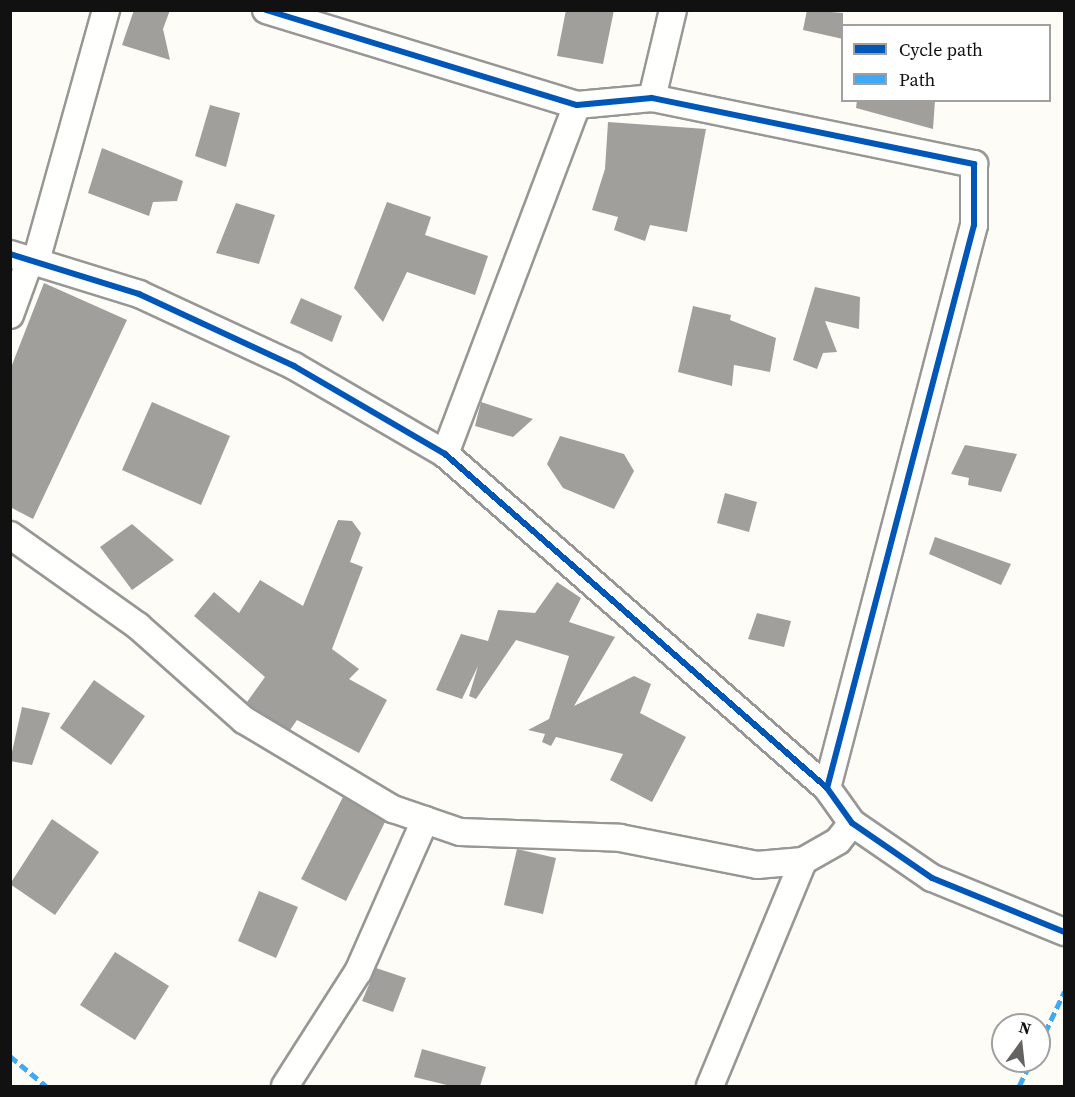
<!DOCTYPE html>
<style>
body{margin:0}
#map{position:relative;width:1075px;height:1097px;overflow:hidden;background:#fdfcf7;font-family:"Source Serif 4",serif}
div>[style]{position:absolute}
.building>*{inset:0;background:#a19f9c}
.roads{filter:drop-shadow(2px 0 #979795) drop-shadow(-2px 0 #979795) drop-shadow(0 2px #979795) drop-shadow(0 -2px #979795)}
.street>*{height:26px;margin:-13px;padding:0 13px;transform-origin:13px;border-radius:13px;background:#fffffe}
.quiet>*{height:4.5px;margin-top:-2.25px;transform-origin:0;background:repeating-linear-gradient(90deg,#3fa9f5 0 9px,transparent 0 13.5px)}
.cycleway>*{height:6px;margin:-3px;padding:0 3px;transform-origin:3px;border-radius:3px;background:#0057b8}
span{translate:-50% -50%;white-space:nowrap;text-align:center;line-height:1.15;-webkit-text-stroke:6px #fff;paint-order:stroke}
.frame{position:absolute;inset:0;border:12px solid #111;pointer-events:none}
.legend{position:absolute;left:841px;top:24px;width:210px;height:78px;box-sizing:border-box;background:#fff;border:2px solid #a0a0a0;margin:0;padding:8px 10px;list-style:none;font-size:18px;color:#111}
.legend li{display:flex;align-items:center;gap:12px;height:30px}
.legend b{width:30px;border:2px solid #a0a0a0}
.north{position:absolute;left:991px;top:1013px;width:60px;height:60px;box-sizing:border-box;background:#fff;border:2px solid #a0a0a0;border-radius:50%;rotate:15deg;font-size:16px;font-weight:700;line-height:24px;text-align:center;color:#111}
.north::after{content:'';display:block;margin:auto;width:21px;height:27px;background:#646362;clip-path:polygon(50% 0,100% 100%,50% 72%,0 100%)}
</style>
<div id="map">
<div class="building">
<i style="clip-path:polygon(134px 10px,170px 10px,163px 29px,170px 60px,122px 45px)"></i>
<i style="clip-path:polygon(566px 10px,614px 10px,603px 64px,557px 56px)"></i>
<i style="clip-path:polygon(807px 10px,843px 13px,843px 39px,803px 30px)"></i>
<i style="clip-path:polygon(857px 100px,935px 100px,933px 129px,856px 108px)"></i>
<i style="clip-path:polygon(210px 105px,240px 113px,226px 167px,195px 156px)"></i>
<i style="clip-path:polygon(608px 122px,706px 129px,687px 232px,650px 225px,645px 241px,614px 230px,618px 217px,592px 210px,605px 169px)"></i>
<i style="clip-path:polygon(102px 148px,183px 181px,177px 201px,153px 202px,149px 216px,88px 193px)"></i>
<i style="clip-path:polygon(387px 202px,431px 217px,425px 235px,488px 256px,475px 295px,407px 272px,383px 322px,354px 288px)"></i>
<i style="clip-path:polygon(236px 203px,275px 215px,259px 264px,216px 253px)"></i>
<i style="clip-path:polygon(44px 283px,127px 320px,33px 519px,10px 507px,10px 370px)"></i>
<i style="clip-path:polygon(815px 287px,860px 297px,859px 329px,825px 321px,837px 352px,823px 353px,817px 369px,793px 360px)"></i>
<i style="clip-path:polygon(301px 298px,342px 316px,332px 342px,290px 323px)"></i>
<i style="clip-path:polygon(693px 306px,731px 315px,730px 320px,776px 338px,770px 372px,734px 365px,732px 386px,678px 372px)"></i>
<i style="clip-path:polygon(152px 402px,230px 436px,201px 505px,122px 470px)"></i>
<i style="clip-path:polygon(481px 402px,533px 419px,513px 437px,475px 426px)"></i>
<i style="clip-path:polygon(560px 436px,624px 454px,634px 471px,614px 509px,563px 488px,547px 464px)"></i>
<i style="clip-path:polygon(965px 445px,1017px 454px,1001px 492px,968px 485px,969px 478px,951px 474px)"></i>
<i style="clip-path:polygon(725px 493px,757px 502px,749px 532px,717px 523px)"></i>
<i style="clip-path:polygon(338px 520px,352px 521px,361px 533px,350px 562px,363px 567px,332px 649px,359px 669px,349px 679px,387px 700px,359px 753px,297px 720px,290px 730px,253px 708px,247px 702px,265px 677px,194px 616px,214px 592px,239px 613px,260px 580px,303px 606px)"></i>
<i style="clip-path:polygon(132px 524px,174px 560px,132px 590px,100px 547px)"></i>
<i style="clip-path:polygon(935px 537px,1011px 564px,1001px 585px,929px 554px)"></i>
<i style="clip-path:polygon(557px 582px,581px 598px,569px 622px,615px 637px,574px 706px,634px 676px,651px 684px,640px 713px,686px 737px,652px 802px,610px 780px,623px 754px,556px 737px,551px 746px,542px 742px,545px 734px,528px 730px,549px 719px,569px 656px,516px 640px,476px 699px,469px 696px,478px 666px,462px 699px,436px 690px,461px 634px,488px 641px,498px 610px,535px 613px)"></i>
<i style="clip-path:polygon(757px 613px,791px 621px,784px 647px,748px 639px)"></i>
<i style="clip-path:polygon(94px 680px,145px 716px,111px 765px,60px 728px)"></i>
<i style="clip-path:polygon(22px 707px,50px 713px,32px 765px,10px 761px)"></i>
<i style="clip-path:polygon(343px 797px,385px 822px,346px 901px,301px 879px)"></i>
<i style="clip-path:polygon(52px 819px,99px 852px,55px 915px,10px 884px)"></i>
<i style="clip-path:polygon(517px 849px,556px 858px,543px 914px,504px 905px)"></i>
<i style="clip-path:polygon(259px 891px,298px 907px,276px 958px,238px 941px)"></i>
<i style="clip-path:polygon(115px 952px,169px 986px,135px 1040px,80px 1005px)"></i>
<i style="clip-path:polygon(376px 968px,406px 978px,393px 1012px,362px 1001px)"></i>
<i style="clip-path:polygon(422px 1049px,486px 1067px,480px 1086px,451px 1086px,414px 1077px)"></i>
</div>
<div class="roads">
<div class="street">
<i style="left:266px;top:10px;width:325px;rotate:17deg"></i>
<i style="left:577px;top:105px;width:75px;rotate:-5.3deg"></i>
<i style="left:652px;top:98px;width:329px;rotate:11.6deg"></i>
<i style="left:974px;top:164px;width:61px;rotate:90deg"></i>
<i style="left:974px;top:225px;width:582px;rotate:104.63deg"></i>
<i style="left:652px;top:98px;width:90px;rotate:-76.6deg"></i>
<i style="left:10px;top:254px;width:135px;rotate:17.2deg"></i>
<i style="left:139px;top:294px;width:171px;rotate:24.9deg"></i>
<i style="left:294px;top:366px;width:175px;rotate:30.2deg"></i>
<i style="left:445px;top:454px;width:507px;rotate:41.16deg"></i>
<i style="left:827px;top:788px;width:43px;rotate:54.5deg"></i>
<i style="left:852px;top:823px;width:97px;rotate:34.5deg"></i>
<i style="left:932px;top:878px;width:143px;rotate:22.2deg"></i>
<i style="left:36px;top:261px;width:261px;rotate:-74.4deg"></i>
<i style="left:10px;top:315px;width:59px;rotate:-70deg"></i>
<i style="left:445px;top:454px;width:373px;rotate:-69.3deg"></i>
<i style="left:10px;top:535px;width:157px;rotate:35.4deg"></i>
<i style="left:138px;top:626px;width:142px;rotate:41.6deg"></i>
<i style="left:244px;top:720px;width:174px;rotate:30.9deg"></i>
<i style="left:393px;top:809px;width:34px;rotate:19deg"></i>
<i style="left:425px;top:820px;width:37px;rotate:19deg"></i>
<i style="left:460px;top:832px;width:160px;rotate:2.1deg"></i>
<i style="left:620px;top:838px;width:140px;rotate:11.1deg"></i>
<i style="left:757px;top:865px;width:46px;rotate:-5deg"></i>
<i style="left:803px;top:861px;width:40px;rotate:-29.7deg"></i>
<i style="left:838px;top:841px;width:23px;rotate:-52deg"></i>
<i style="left:285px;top:1086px;width:135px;rotate:-57.4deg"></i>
<i style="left:358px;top:972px;width:166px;rotate:-66.2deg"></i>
<i style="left:710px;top:1086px;width:243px;rotate:-67.5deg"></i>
</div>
</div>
<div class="quiet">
<i style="left:1039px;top:1045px;width:59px;rotate:-64.7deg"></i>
<i style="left:10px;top:1056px;width:47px;rotate:39.8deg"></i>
<i style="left:1019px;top:1086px;width:28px;rotate:-64deg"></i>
</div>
<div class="cycleway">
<i style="left:266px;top:10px;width:325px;rotate:17deg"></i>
<i style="left:577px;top:105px;width:75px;rotate:-5.3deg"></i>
<i style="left:652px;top:98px;width:329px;rotate:11.6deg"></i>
<i style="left:974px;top:164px;width:61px;rotate:90deg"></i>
<i style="left:974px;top:225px;width:582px;rotate:104.63deg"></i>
<i style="left:10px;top:254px;width:135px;rotate:17.2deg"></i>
<i style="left:139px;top:294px;width:171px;rotate:24.9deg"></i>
<i style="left:294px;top:366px;width:175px;rotate:30.2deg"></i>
<i style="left:445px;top:454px;width:507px;rotate:41.16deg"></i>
<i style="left:827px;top:788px;width:43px;rotate:54.5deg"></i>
<i style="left:852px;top:823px;width:97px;rotate:34.5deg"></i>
<i style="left:932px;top:878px;width:143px;rotate:22.2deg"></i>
</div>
<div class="frame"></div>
<ul class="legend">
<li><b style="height:8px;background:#0057b8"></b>Cycle path</li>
<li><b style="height:8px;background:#3fa9f5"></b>Path</li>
</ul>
<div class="north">N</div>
</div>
